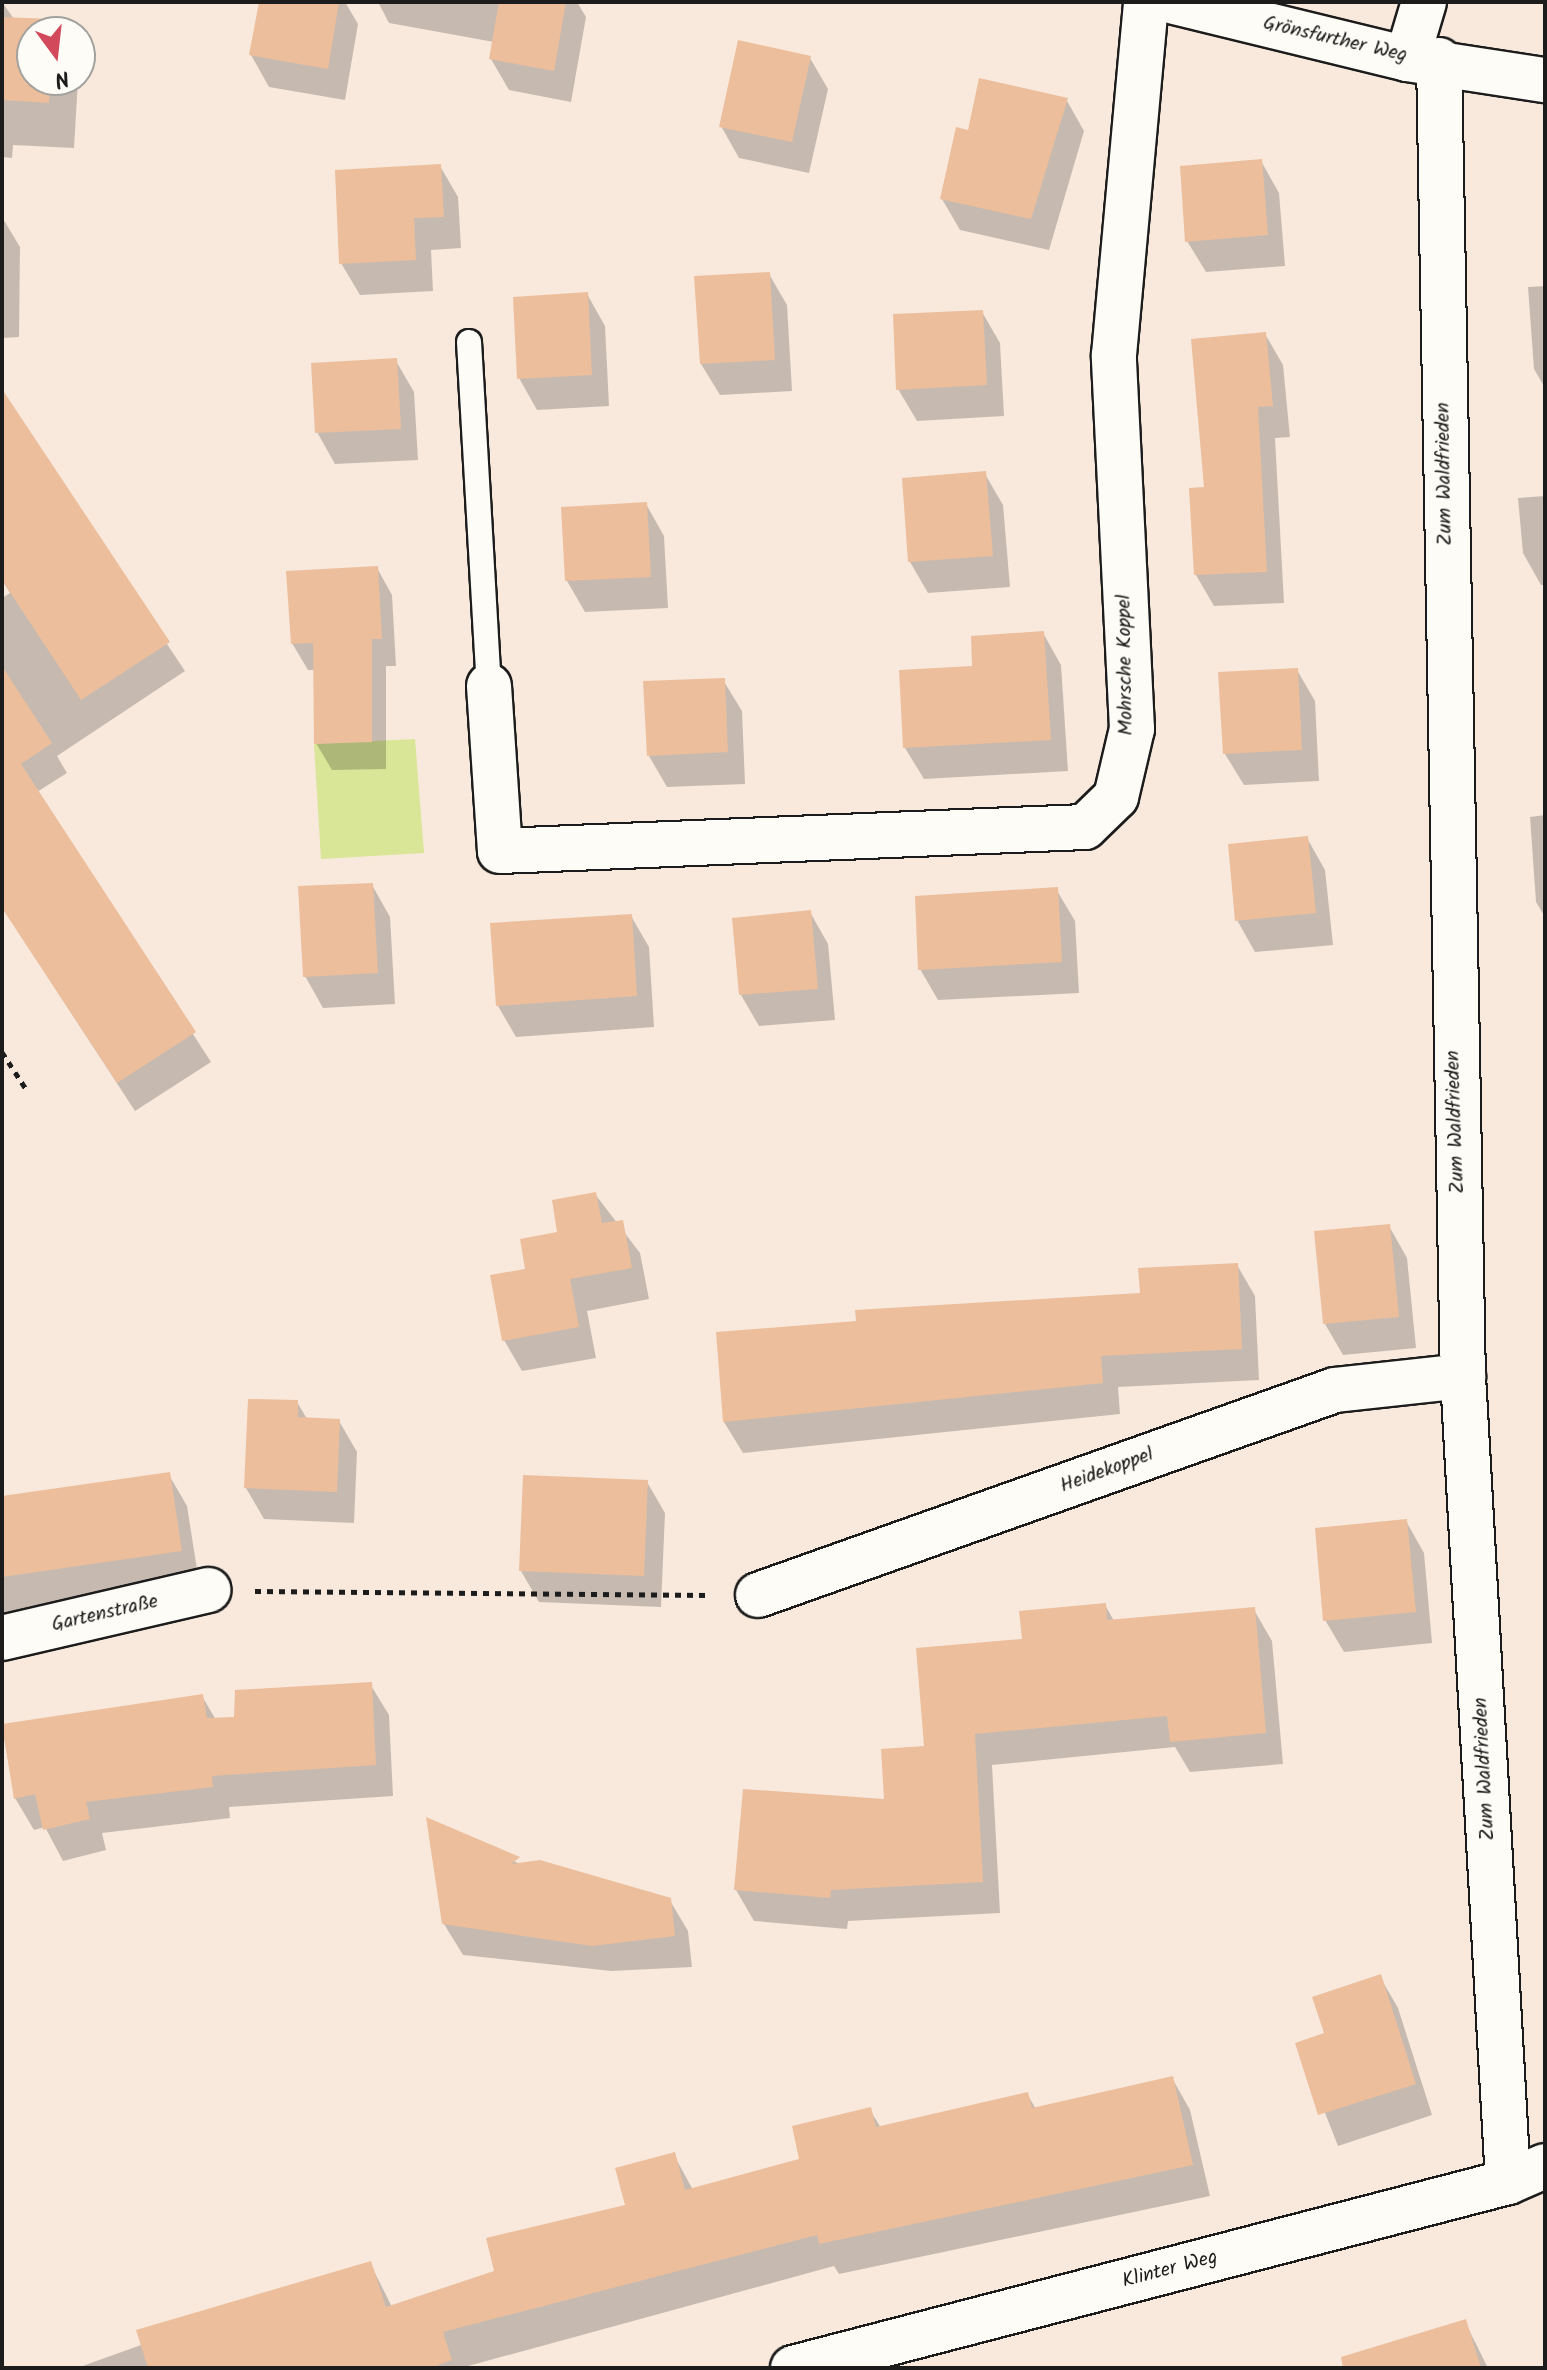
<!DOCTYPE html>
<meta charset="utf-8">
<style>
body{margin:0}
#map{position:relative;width:1547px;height:2370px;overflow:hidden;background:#f8e9dc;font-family:Kalam,sans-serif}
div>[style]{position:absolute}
.green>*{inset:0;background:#d9e597}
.shadow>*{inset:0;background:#0003}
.building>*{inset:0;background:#ecbe9c}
.path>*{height:5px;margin-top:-2.5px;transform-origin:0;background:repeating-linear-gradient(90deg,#1c1c1c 0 6px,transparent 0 12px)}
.roads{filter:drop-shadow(2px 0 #1c1c1c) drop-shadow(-2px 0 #1c1c1c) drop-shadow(0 2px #1c1c1c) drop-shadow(0 -2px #1c1c1c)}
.lane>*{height:24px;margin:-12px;padding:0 12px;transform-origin:12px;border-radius:12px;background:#fdfcf7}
.street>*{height:44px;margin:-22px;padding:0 22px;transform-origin:22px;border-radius:22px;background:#fdfcf7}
.secondary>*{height:44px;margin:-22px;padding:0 22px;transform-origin:22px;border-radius:22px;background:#fdfcf7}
span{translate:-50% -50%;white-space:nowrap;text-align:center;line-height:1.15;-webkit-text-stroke:7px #fdfcf7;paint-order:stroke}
.street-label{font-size:20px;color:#1c1c1c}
.frame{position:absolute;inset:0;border:4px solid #1c1c1c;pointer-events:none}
.north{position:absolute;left:16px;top:16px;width:80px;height:80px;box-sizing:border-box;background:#fdfcf7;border:2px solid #a3a29f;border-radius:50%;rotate:165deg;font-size:22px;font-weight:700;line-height:32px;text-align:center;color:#1c1c1c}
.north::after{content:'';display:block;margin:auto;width:28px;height:36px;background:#d1495b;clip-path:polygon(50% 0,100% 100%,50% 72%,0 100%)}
</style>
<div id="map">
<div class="green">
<i style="clip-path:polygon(415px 739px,424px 853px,321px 859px,314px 744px)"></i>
</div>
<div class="shadow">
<i style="clip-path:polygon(2px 2px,14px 19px,52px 21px,58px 32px,32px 32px,32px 80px,78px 80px,74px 148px,13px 145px,12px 158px,2px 157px)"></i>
<i style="clip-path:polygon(261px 2px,345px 2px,358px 24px,345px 100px,269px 87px,251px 55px)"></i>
<i style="clip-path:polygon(378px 2px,577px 2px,586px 17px,571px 102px,509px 90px,491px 59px,494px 42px,389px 23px)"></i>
<i style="clip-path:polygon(810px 58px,828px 89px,809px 173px,739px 158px,721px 126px)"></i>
<i style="clip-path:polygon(1066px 99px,1084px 131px,1049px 250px,960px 230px,942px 199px,970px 132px)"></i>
<i style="clip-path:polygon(1261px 161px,1279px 193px,1285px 266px,1206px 272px,1187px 241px)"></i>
<i style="clip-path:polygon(440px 166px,458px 197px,461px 248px,431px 250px,433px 291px,360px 295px,341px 263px)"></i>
<i style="clip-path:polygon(2px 217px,20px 247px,19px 337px,2px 338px)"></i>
<i style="clip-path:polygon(769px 274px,787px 305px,792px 391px,720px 395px,701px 364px)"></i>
<i style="clip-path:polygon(1545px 286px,1545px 388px,1534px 369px,1528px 287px)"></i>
<i style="clip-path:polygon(587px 294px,605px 326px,609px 406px,537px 410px,519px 378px)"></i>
<i style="clip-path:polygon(982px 312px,1000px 343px,1004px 416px,917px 421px,898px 389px)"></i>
<i style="clip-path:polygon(1265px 334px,1283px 365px,1290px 437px,1275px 438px,1284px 603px,1214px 606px,1196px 575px,1206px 489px)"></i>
<i style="clip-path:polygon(396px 361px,414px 392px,418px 460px,335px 464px,317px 432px)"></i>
<i style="clip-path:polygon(2px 397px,185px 671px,57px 756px,67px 773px,37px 792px,211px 1062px,135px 1111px,2px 907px,2px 598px,10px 593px,2px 580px)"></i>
<i style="clip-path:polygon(985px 474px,1003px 505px,1010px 587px,928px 593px,910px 562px)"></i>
<i style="clip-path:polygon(1545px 496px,1545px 585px,1541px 585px,1523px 553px,1518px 498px)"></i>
<i style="clip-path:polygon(646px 504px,664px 536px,668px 608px,585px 612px,567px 581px)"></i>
<i style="clip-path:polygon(377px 568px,392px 595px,396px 666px,386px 666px,386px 769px,332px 770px,316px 743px,316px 670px,308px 670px,292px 643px)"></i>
<i style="clip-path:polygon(1043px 633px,1061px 665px,1068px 771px,924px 779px,905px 748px,975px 667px)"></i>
<i style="clip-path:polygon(1297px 670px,1315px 701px,1319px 781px,1244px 785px,1225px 754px)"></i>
<i style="clip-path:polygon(723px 680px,742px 711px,745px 784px,667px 787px,649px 756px)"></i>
<i style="clip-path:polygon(1545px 815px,1545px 917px,1536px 902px,1530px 817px)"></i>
<i style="clip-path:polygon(1307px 838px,1325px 870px,1333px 945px,1255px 952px,1237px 920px)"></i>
<i style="clip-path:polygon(372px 885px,390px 917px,395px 1004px,323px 1008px,305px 976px)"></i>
<i style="clip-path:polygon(1056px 889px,1075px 921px,1079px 993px,938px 1000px,920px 969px)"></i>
<i style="clip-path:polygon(810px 912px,828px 944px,835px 1020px,759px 1026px,741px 995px)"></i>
<i style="clip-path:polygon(631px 916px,649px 947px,654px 1027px,516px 1037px,498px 1006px)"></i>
<i style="clip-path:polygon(595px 1194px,640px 1253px,649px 1299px,587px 1311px,596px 1358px,522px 1371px,504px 1340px,528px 1271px)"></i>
<i style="clip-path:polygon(1389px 1226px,1407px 1258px,1416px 1348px,1343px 1355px,1325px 1324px)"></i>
<i style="clip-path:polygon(1237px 1265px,1255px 1296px,1259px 1380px,1118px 1387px,1120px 1414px,743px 1453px,724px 1422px,718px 1334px,1142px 1295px)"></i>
<i style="clip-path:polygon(297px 1402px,307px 1419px,339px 1421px,357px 1452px,354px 1523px,264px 1519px,246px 1488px)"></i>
<i style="clip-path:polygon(169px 1475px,187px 1506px,199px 1582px,2px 1619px,2px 1500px)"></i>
<i style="clip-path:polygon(647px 1482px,665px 1513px,661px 1607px,539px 1602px,521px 1571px)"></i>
<i style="clip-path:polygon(1406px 1521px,1424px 1553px,1432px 1643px,1344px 1652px,1325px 1620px)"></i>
<i style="clip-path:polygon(1105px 1605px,1114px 1621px,1254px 1610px,1272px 1641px,1283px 1764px,1190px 1772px,1175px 1747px,992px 1765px,1000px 1913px,848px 1921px,847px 1929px,754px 1921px,736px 1890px,886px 1801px,1024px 1641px)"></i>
<i style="clip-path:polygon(370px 1684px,389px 1715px,393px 1796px,229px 1807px,230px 1818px,102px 1833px,106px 1850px,63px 1861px,45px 1827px,34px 1830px,15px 1798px,2px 1727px,202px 1696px,216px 1720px,236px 1719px)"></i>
<i style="clip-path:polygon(429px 1820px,522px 1865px,669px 1899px,688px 1931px,692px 1967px,611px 1971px,463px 1955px,444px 1924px)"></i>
<i style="clip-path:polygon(1380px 1977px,1398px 2008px,1432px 2115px,1338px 2146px,1298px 2044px,1327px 2035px)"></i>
<i style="clip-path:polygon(1172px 2078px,1190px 2110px,1210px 2196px,839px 2274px,834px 2266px,461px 2368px,77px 2368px,370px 2263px,392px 2307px,497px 2273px,627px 2207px,674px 2155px,693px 2190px,802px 2161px,870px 2110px,881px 2128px,1027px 2094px,1036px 2109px)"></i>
<i style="clip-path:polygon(1465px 2322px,1488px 2368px,1361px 2368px)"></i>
</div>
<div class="building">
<i style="clip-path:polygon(259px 2px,339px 2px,328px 69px,249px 55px)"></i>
<i style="clip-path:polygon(499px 2px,566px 2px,554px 71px,489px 59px)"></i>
<i style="clip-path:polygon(2px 17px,53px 19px,53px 32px,32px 32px,32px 80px,50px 80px,49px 103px,2px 100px)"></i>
<i style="clip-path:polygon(738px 40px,811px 56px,792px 142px,719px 127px)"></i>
<i style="clip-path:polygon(979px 78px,1068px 98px,1031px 219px,940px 199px,956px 127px,968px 130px)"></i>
<i style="clip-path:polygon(1262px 159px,1268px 235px,1185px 242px,1180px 166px)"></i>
<i style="clip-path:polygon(441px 164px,444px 217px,414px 218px,416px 260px,339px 264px,335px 170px)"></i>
<i style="clip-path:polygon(770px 272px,775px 360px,700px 364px,694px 276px)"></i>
<i style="clip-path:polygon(588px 292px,592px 375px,517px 379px,513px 297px)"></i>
<i style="clip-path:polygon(983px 310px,987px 385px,896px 390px,893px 314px)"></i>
<i style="clip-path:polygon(1266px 332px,1273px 406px,1258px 407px,1267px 572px,1194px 575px,1189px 488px,1204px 487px,1191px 339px)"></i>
<i style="clip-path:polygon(397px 358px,401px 429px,315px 433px,311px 363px)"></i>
<i style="clip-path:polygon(2px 389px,170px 642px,81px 700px,2px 580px)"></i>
<i style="clip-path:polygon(986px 471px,993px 556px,908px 562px,902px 478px)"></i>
<i style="clip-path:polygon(647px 502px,651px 577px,565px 581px,561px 507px)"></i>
<i style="clip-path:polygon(378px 566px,382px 639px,372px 639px,372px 742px,314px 744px,313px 643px,291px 644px,286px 571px)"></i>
<i style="clip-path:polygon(1044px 631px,1051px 740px,903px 748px,899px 670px,972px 666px,971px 636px)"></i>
<i style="clip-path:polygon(2px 666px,52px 743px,21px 764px,196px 1032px,117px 1083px,2px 908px)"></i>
<i style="clip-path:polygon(1298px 668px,1302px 750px,1223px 754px,1218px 672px)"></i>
<i style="clip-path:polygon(725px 678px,728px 752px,647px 756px,643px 681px)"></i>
<i style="clip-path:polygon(1308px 836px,1316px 913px,1235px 921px,1228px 844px)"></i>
<i style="clip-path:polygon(373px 883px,378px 973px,303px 977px,298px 886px)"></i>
<i style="clip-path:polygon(1058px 887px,1062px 962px,918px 970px,915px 896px)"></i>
<i style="clip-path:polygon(811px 910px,818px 989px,739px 995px,732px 918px)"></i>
<i style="clip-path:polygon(632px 914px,637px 996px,496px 1006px,490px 923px)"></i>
<i style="clip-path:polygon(596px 1192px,602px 1223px,623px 1220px,632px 1268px,570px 1279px,579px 1327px,502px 1341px,490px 1275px,525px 1269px,520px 1239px,557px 1232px,552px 1200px)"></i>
<i style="clip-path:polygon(1390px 1224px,1399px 1317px,1323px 1324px,1314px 1231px)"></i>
<i style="clip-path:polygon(1238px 1263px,1242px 1349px,1101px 1356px,1103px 1383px,723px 1422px,716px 1332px,856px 1321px,855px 1310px,1140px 1293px,1138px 1268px)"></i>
<i style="clip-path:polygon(248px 1399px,298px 1400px,298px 1417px,340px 1419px,337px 1492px,244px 1488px)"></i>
<i style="clip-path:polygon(170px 1472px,182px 1551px,2px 1577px,2px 1496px)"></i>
<i style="clip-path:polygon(523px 1475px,648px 1480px,644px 1576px,519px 1571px)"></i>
<i style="clip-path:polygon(1407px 1519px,1416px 1612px,1323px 1621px,1315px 1528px)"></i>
<i style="clip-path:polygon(1106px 1603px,1107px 1620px,1255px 1607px,1266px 1733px,1170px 1742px,1167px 1716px,975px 1734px,983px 1882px,831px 1890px,830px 1898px,734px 1890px,743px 1789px,884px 1799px,881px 1749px,924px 1746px,916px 1648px,1022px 1639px,1019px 1611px)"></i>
<i style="clip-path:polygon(372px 1682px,376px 1765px,212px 1776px,213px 1787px,86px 1802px,90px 1819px,43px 1830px,35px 1794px,14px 1799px,2px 1724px,203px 1694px,207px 1718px,234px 1717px,235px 1690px)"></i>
<i style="clip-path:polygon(426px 1817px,520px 1857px,511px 1864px,540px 1860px,671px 1898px,675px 1936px,592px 1946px,442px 1924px)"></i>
<i style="clip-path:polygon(1381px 1974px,1416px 2084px,1318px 2115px,1295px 2043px,1324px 2033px,1312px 1997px)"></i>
<i style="clip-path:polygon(1173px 2076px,1193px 2165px,819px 2244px,817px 2235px,443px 2332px,452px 2360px,430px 2368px,148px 2368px,136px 2330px,371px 2261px,386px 2307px,494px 2271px,486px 2238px,625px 2205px,615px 2168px,675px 2152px,685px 2190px,799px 2159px,792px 2126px,871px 2107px,876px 2127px,1028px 2092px,1032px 2108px)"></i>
<i style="clip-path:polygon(1466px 2319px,1481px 2368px,1343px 2368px,1341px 2357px)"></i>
</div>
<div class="path">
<i style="left:2px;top:1052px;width:44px;rotate:57deg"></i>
<i style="left:255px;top:1591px;width:454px;rotate:0.5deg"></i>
</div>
<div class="roads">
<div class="lane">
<i style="left:469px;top:342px;width:345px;rotate:86.7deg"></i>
</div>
<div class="street">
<i style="left:1174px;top:2px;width:240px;rotate:13.7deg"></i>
<i style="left:1407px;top:59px;width:140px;rotate:8.7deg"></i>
<i style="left:1407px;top:59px;width:59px;rotate:-73.4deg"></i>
<i style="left:1439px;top:60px;width:1316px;rotate:88.96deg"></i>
<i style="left:1463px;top:1376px;width:807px;rotate:86.8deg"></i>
<i style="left:489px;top:686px;width:165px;rotate:86.2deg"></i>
<i style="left:500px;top:851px;width:585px;rotate:-2.35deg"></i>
<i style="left:1085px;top:827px;width:43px;rotate:-44.1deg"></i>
<i style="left:1116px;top:797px;width:70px;rotate:-76.8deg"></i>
<i style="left:1132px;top:729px;width:374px;rotate:-92.8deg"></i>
<i style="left:1114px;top:355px;width:354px;rotate:-84.8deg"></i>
<i style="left:758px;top:1595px;width:612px;rotate:-19.56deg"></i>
<i style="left:1335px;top:1390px;width:129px;rotate:-6.2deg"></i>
<i style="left:2px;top:1638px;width:212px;rotate:-13.1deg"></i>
</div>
<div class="secondary">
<i style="left:793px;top:2368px;width:739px;rotate:-14.58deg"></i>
<i style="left:1508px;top:2182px;width:40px;rotate:-23.4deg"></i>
</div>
</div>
<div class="street-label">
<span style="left:1335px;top:40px;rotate:13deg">Grönsfurther Weg</span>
<span style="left:1445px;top:474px;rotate:-91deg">Zum Waldfrieden</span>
<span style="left:1126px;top:665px;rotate:-91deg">Mohrsche Koppel</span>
<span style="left:1456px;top:1122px;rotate:-92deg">Zum Waldfrieden</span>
<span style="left:1107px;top:1471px;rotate:-20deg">Heidekoppel</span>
<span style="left:105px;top:1614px;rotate:-13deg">Gartenstraße</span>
<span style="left:1485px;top:1769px;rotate:-93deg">Zum Waldfrieden</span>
<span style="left:1170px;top:2270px;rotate:-15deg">Klinter Weg</span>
</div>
<div class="frame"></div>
<div class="north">N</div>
</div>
